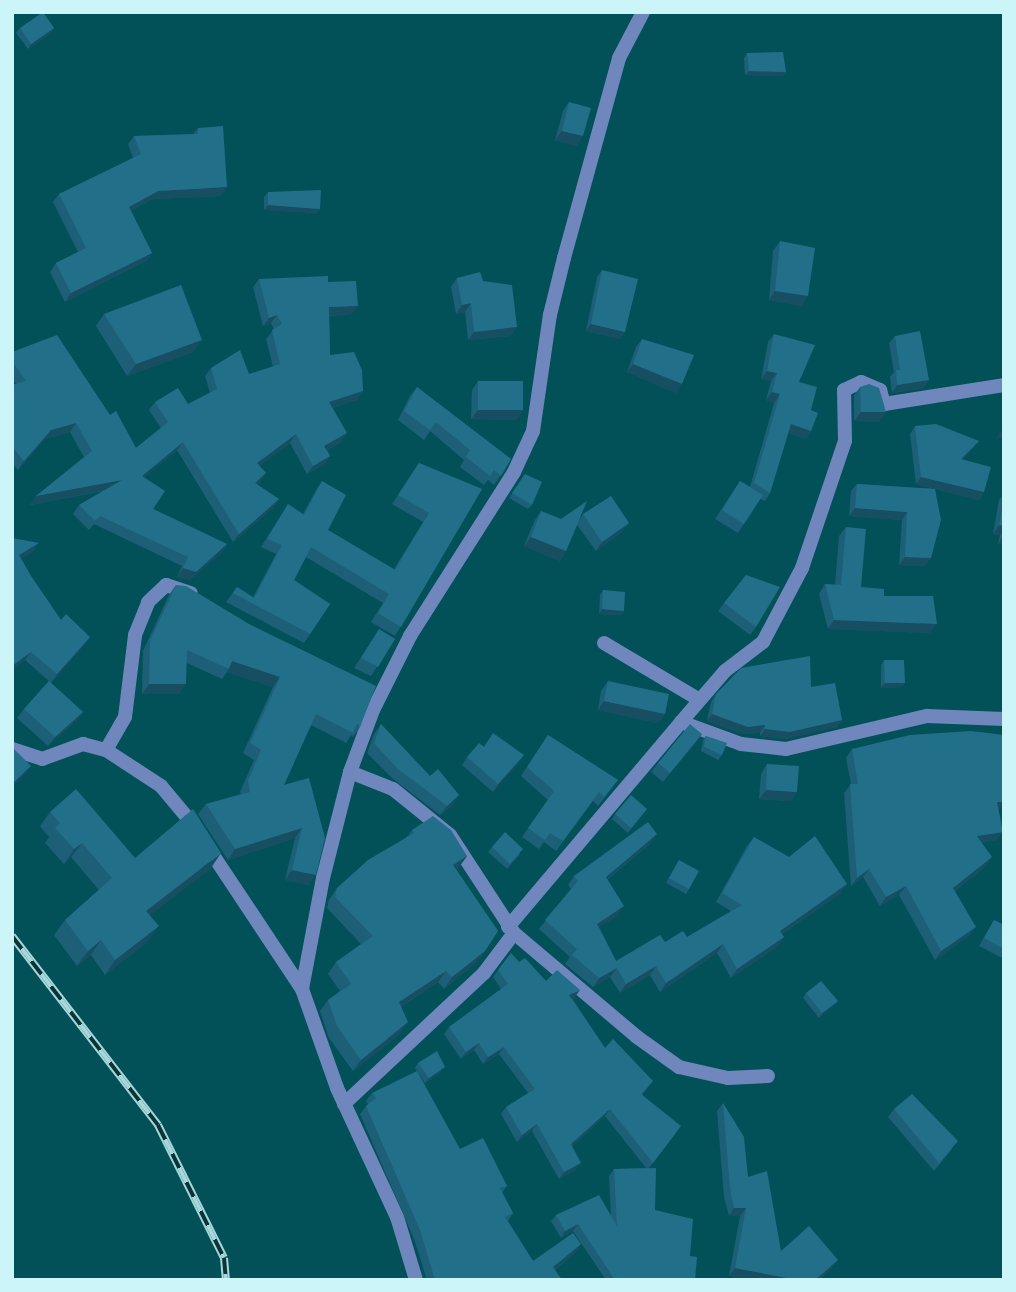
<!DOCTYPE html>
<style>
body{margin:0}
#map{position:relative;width:1016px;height:1292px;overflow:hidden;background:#025158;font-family:Quicksand,sans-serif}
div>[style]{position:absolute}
.street>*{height:14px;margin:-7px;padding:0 7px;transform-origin:7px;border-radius:7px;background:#6f87bc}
.rail>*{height:8px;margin-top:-4px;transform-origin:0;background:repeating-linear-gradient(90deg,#0e3337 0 16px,#a7d7db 0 32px);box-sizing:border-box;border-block:2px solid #a7d7db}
.wall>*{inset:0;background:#1d5f77}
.shaded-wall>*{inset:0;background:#184e61}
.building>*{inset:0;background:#226f8a}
span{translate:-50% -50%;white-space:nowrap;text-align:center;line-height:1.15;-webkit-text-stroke:5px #0e3337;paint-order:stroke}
.frame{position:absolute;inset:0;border:14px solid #ccf5f9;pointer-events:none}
</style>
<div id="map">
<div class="street">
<i style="left:604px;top:643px;width:109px;rotate:30.8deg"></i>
<i style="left:681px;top:722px;width:67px;rotate:-49.2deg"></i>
<i style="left:725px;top:671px;width:48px;rotate:-37.3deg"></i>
<i style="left:763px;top:642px;width:84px;rotate:-62.2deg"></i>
<i style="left:802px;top:568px;width:134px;rotate:-71.3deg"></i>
<i style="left:845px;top:441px;width:51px;rotate:-91.1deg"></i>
<i style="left:844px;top:390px;width:19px;rotate:-25deg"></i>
<i style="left:861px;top:382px;width:21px;rotate:23deg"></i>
<i style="left:880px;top:390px;width:15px;rotate:74deg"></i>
<i style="left:884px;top:404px;width:121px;rotate:-9deg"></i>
<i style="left:12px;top:749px;width:32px;rotate:18deg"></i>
<i style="left:42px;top:759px;width:44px;rotate:-20.1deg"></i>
<i style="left:83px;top:744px;width:24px;rotate:15deg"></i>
<i style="left:106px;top:750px;width:66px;rotate:33.2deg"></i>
<i style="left:161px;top:786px;width:55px;rotate:50.2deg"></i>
<i style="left:106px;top:750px;width:38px;rotate:-60deg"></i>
<i style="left:125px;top:717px;width:83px;rotate:-83deg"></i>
<i style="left:135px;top:635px;width:35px;rotate:-68deg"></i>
<i style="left:148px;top:602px;width:25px;rotate:-43deg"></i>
<i style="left:166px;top:585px;width:26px;rotate:18deg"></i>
<i style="left:350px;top:772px;width:46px;rotate:21.6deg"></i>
<i style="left:393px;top:789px;width:73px;rotate:38.9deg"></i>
<i style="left:450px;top:835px;width:117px;rotate:56.9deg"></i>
<i style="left:514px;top:933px;width:161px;rotate:40.2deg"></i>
<i style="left:637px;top:1037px;width:52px;rotate:35.5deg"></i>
<i style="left:679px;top:1067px;width:50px;rotate:12.7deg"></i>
<i style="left:728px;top:1078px;width:40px;rotate:-2.9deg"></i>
<i style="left:207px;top:846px;width:172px;rotate:56.4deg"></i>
<i style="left:302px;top:989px;width:105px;rotate:70.5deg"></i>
<i style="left:337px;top:1088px;width:142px;rotate:65.1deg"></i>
<i style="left:397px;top:1217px;width:66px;rotate:73.2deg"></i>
<i style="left:508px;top:927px;width:268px;rotate:-49.8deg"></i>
<i style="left:681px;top:722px;width:64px;rotate:20.1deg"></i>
<i style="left:741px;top:744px;width:45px;rotate:6.3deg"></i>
<i style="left:786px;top:749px;width:145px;rotate:-13.2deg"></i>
<i style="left:927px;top:716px;width:77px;rotate:2.2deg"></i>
<i style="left:302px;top:989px;width:113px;rotate:-79.3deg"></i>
<i style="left:323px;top:878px;width:109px;rotate:-75.7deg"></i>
<i style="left:350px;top:772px;width:66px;rotate:-69.6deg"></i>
<i style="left:373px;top:710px;width:83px;rotate:-63.4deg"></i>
<i style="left:410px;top:636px;width:194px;rotate:-57.6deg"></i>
<i style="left:514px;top:472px;width:45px;rotate:-65.1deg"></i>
<i style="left:533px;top:431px;width:117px;rotate:-81.7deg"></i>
<i style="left:550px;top:315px;width:59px;rotate:-76.2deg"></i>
<i style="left:564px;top:258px;width:207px;rotate:-74.6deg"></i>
<i style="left:619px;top:58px;width:52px;rotate:-62.4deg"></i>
<i style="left:344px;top:1104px;width:192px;rotate:-43.1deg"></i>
<i style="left:484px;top:973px;width:50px;rotate:-53.1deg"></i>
</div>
<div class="rail">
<i style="left:12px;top:936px;width:239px;rotate:52.3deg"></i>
<i style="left:158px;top:1125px;width:148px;rotate:63.6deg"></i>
<i style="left:224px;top:1258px;width:22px;rotate:85deg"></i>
</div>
<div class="wall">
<i style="clip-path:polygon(20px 28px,54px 28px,51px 33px,28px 49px,16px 33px)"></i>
<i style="clip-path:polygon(747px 53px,786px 72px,783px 76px,745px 75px,744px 58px)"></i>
<i style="clip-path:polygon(569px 102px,577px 146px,555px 140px,563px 111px)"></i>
<i style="clip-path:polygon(198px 128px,221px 196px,152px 199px,131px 211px,152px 253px,146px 261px,65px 302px,50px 272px,56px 263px,78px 252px,53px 202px,59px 194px,133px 158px,128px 144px,134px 136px,193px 134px)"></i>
<i style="clip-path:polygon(268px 192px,320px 209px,316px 213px,264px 210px,264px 197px)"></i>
<i style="clip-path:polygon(780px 241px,802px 306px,769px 300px,773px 251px)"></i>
<i style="clip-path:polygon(602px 270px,625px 332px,620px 339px,586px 331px,597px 277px)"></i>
<i style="clip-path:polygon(457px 278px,511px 336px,468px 340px,465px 312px,456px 314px,451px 287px)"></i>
<i style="clip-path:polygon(259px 279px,328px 282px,352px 314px,329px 316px,330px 355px,357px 400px,333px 408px,341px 442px,327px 450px,330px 456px,324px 465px,307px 474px,290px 443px,259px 466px,260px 482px,257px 485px,279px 499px,273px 508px,233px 542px,177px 450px,144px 477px,153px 509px,227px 544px,221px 553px,190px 580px,177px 577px,182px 566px,94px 524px,89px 530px,73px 514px,79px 505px,103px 491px,30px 505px,36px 496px,84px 457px,70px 432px,45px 439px,18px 470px,12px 463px,12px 385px,16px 384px,12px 379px,12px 352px,110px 415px,136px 448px,161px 428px,149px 410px,155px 402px,188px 404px,210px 393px,205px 376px,211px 368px,249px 374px,273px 367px,266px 339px,274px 329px,271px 323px,263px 326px,253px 287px)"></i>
<i style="clip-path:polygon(104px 314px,193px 352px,127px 376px,96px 326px)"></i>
<i style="clip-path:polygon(774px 334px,799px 382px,811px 410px,811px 431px,806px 439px,788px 433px,770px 493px,765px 501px,760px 499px,738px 533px,715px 519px,740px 481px,750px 487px,774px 403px,766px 400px,771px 381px,761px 379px,768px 342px)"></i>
<i style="clip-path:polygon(895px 336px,929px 380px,923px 388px,892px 393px,890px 377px,894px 372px,889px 343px)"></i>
<i style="clip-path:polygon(642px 339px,676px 393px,627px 372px,636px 347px)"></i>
<i style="clip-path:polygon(478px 381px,523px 410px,516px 420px,471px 419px,472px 390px)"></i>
<i style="clip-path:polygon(417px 387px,511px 459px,494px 485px,488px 480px,484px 485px,460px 467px,464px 460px,430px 431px,424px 440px,398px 420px,410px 396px)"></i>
<i style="clip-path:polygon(860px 387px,879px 422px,854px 421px,854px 396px)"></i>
<i style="clip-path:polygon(915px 426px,979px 441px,973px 448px,963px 459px,984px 492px,979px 500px,916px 484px,910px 434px)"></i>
<i style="clip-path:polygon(419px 463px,482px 489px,395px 636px,371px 622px,383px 603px,306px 557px,294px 580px,330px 604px,304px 643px,226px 602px,237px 587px,253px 597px,276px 554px,261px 547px,288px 504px,303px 514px,316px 490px,322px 481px,328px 530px,394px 569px,423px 522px,392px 504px)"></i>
<i style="clip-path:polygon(525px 474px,532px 505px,528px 509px,509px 498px)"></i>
<i style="clip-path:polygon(857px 484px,935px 489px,925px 566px,899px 565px,902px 520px,849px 516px,851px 491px)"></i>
<i style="clip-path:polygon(1004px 494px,1004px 544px,998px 544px,1000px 535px,993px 534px,999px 500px)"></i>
<i style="clip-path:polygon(541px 511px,561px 519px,579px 520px,583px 514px,629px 523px,622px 532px,596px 551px,577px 525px,566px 551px,560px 561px,524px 546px,535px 520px)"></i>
<i style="clip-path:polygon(846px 527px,861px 587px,884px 596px,930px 633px,828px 629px,819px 594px,825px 584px,835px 585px,839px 536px)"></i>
<i style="clip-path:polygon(12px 538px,33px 552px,21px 559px,31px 576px,61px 620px,90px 637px,84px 645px,51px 683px,83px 712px,76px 721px,48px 746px,17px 718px,24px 709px,49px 681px,25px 660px,12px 670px)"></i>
<i style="clip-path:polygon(746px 575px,756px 627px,750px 635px,718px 611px)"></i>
<i style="clip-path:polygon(176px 585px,360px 727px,353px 737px,351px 735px,346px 743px,311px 725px,284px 785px,309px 778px,309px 885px,285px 880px,295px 838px,228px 860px,198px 814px,206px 804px,241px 794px,240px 792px,254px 760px,243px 753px,273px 687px,227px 672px,222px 679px,187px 663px,179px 694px,142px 694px,143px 651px,169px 595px)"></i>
<i style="clip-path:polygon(603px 590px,624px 611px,621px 615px,599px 614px,600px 595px)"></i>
<i style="clip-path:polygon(373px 639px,395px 639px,371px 676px,354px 668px)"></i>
<i style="clip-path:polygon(884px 660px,902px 687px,881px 688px,881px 665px)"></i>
<i style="clip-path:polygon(608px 681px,665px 714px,658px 723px,598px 710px,601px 691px)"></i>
<i style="clip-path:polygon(811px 687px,842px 720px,837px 727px,785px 739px,760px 736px,760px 733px,743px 734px,707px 721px,711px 702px,716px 694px)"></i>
<i style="clip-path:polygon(381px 724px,453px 805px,440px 815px,392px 778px,367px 753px,374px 734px)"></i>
<i style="clip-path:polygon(702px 734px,663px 782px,651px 772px,658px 763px)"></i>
<i style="clip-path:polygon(548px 735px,618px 780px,598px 806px,593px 801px,556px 851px,544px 842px,539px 849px,522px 837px,548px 800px,521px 776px)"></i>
<i style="clip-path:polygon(706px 736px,722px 755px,718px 760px,701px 751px,703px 740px)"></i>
<i style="clip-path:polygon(483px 747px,524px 755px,493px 792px,462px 765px,467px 757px)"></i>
<i style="clip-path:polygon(852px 749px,1004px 802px,998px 810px,1003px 832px,996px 840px,981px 843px,986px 866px,955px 891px,970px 935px,935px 960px,899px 895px,880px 906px,863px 877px,851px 886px,844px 793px,851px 784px,846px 758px)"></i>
<i style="clip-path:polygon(767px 764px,797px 792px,791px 801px,759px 799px,761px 774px)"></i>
<i style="clip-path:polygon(647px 809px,628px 833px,612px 819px,615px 814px)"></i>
<i style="clip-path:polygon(50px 812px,135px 858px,211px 868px,150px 915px,148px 941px,105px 975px,91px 955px,77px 966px,54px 935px,65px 920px,99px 890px,71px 857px,64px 864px,45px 843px,49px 837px,40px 826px)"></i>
<i style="clip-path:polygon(412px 830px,467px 856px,459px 867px,456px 869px,498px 931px,477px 962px,444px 989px,438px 982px,401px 1007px,400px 1034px,353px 1071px,329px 1038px,320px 1011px,328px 1000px,340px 991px,328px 974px,336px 962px,361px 944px,327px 908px,329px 900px,337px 888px,406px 838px)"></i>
<i style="clip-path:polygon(754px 837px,841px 893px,782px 934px,784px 937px,778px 946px,731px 978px,717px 953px,660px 992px,650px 975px,620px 993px,610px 977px,593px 987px,565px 964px,570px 957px,539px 929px,571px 889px,568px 885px,574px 876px,651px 843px,607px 880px,617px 916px,599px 927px,616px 961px,665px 942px,687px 937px,731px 911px,716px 902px,747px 846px)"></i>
<i style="clip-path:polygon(492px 847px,520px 854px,507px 869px,488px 852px)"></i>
<i style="clip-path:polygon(679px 860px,689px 889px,686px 894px,666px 883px)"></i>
<i style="clip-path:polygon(994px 920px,1003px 925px,1004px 924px,1004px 959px,979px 946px)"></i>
<i style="clip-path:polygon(511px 953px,519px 962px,546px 981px,575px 997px,572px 998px,605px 1048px,653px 1081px,642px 1095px,676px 1133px,649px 1168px,655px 1210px,690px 1256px,695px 1280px,606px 1280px,573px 1231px,561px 1238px,551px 1221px,556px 1215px,611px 1216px,609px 1176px,614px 1169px,646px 1168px,605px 1116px,572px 1146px,576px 1170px,559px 1179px,532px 1131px,517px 1142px,501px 1114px,506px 1107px,528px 1093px,499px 1054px,483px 1064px,474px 1050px,461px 1059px,444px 1034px,449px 1027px,501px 989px,493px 977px)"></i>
<i style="clip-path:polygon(806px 993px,838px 1001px,834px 1005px,819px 1018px,803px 998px)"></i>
<i style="clip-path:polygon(418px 1063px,441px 1072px,425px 1083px,415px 1068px)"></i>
<i style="clip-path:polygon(372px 1093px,460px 1149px,507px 1186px,502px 1193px,513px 1213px,508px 1221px,533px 1261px,581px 1244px,575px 1253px,555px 1270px,562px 1280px,427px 1280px,414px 1239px,360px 1114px,368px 1104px,366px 1101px)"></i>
<i style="clip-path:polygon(723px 1103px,748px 1177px,781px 1251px,832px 1268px,819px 1280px,748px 1280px,729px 1276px,740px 1216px,729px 1216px,724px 1197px,717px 1111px)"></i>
<i style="clip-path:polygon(894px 1109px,952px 1149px,934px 1171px,888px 1117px)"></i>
</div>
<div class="shaded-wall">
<i style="clip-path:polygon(54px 28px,51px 33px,28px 49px,31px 44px)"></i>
<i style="clip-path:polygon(749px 71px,786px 72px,783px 76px,745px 75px)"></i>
<i style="clip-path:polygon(562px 131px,583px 136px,577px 146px,555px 140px)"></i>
<i style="clip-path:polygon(227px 187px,221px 196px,152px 199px,123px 216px,129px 207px,158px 191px)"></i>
<i style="clip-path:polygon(268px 205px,320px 209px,316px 213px,264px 210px)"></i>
<i style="clip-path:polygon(152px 253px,146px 261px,65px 302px,71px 293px)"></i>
<i style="clip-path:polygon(775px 291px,808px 296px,802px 306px,769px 300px)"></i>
<i style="clip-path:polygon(471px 303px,465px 312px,456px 314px,462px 305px)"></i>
<i style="clip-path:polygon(358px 306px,352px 314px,323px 316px,329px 307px)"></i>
<i style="clip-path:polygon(277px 315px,271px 323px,263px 326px,269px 318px)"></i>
<i style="clip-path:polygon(591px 324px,625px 332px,620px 339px,586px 331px)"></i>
<i style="clip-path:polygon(517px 327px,511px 336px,468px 340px,474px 332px)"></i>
<i style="clip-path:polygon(202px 340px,193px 352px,127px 376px,136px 364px)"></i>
<i style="clip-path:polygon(633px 364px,682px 384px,676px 393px,627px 372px)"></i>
<i style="clip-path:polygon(767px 371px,777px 373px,771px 381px,761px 379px)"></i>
<i style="clip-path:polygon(929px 380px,923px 388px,892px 393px,897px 385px)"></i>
<i style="clip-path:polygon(363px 391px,357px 400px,323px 411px,329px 402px)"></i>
<i style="clip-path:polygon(772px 392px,780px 394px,774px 403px,766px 400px)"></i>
<i style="clip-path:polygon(478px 410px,523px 410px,516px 420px,471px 419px)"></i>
<i style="clip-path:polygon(861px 412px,886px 412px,879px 422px,854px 421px)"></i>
<i style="clip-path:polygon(76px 423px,70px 432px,45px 439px,18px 470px,24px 461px,51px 430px)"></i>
<i style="clip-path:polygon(791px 424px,811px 431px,806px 439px,785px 432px)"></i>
<i style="clip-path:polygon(1004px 430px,1004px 437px,995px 439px,1001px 431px)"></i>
<i style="clip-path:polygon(347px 433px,341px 442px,318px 455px,324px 446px)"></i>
<i style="clip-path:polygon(296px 434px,290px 443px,251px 472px,257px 463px)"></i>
<i style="clip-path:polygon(979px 441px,973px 448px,956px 467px,961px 459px)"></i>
<i style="clip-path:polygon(183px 442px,177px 450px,136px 484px,142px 476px)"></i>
<i style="clip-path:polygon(330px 456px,324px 465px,307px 474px,313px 466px)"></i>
<i style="clip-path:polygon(266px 473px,260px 482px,248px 492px,255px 483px)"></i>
<i style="clip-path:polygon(921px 477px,984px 492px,979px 500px,916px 484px)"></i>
<i style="clip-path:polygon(122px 480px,116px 488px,30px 505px,36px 496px)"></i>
<i style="clip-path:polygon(279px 499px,273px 508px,233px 542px,239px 534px)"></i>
<i style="clip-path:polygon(855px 508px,907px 512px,902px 520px,849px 516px)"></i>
<i style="clip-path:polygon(629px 523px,622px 532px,596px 551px,602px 542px)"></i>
<i style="clip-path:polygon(999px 525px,1004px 526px,1004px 530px,1000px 535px,993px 534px)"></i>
<i style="clip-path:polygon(1004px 535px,1004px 544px,998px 544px)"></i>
<i style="clip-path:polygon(531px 537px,566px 551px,560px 561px,524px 546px)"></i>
<i style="clip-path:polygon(39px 543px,33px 552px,13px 564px,19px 555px)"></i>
<i style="clip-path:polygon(227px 544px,221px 553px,190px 580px,177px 577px,183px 568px)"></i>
<i style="clip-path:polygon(905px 557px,931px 558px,925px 566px,899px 565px)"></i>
<i style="clip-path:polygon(602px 609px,624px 611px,621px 615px,599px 614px)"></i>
<i style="clip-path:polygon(834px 620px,937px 624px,930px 633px,828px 629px)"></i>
<i style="clip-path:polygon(90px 637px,84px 645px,51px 683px,57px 674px)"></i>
<i style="clip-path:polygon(31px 652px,25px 660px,12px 670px,12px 666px)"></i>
<i style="clip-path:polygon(232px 661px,280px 677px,273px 687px,227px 672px)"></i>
<i style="clip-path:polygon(885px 683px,905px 683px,902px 687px,881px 688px)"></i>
<i style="clip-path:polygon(149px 684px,186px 684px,179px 694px,142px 694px)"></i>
<i style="clip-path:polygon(604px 701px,665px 714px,658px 723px,598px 710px)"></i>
<i style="clip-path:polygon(83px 712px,76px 721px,48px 746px,55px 737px)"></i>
<i style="clip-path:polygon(712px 714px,765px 725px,760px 733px,743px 734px,707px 721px)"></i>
<i style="clip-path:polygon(842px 720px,837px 727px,785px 739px,760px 736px,765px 729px)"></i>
<i style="clip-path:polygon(702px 734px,696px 743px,663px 782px,670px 773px)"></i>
<i style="clip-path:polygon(524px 755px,519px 763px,493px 792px,498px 784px)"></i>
<i style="clip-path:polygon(31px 766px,25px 774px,12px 787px,12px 784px)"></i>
<i style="clip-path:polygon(766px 790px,797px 792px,791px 801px,759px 799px)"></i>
<i style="clip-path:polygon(459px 795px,453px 805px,440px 815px,447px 806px)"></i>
<i style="clip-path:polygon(997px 802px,1004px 802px,998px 811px)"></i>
<i style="clip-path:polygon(302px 828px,295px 838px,228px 860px,235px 849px)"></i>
<i style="clip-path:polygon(1003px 832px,996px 840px,971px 845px,977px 836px)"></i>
<i style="clip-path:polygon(657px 834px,651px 843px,599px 886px,606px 877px)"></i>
<i style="clip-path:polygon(82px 843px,71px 857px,64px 864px,74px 849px)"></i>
<i style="clip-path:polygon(221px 853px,211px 868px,136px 926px,146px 911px)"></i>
<i style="clip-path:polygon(467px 856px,459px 867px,445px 876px,453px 865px)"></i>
<i style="clip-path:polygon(992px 857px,986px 866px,947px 897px,953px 888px)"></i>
<i style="clip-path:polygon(869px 869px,863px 877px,851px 886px,857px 878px)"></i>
<i style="clip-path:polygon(292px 870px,316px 875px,309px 885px,285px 880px)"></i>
<i style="clip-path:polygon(847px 884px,841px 893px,773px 940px,780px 931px)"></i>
<i style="clip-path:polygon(906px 886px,899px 895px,880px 906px,886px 897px)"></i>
<i style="clip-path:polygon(624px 906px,617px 916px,590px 933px,597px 924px)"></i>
<i style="clip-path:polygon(159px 926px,148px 941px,105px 975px,115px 960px)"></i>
<i style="clip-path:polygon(976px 927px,970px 935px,935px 960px,941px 951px)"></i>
<i style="clip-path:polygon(784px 937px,778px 946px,731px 978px,737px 969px)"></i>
<i style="clip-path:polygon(101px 940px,91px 955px,77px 966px,88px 951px)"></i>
<i style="clip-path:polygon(723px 944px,717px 953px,660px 992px,666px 983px)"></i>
<i style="clip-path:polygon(485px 951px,477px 962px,444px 989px,452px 977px)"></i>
<i style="clip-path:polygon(656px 966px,650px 975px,620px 993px,626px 984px)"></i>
<i style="clip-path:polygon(617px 968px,610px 977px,593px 987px,599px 978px)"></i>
<i style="clip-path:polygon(446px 971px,438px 982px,391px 1013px,399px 1002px)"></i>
<i style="clip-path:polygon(580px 990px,575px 997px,564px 1002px,569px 995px)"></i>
<i style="clip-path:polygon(838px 1001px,834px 1005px,819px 1018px,822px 1013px)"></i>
<i style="clip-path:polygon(408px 1022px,400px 1034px,353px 1071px,361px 1060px)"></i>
<i style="clip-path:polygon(479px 1043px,474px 1050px,461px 1059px,466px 1052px)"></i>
<i style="clip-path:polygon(504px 1047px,499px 1054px,483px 1064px,488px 1057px)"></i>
<i style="clip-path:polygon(445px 1067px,441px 1072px,425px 1083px,429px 1078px)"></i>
<i style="clip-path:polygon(610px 1109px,605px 1116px,566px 1151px,571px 1144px)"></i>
<i style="clip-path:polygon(537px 1124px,532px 1131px,517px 1142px,522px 1135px)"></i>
<i style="clip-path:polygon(581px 1163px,576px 1170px,559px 1179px,564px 1172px)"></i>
<i style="clip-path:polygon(734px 1208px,746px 1208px,740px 1216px,729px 1216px)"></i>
<i style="clip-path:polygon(578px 1224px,573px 1231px,561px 1238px,565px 1231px)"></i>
<i style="clip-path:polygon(581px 1244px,575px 1253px,547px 1276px,553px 1267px)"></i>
<i style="clip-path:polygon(838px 1260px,832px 1268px,819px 1280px,815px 1280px)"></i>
<i style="clip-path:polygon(735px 1268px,797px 1280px,748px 1280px,729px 1276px)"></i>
</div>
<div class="building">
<i style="clip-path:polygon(43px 12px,54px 28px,31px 44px,20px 28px)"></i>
<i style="clip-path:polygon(783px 52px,786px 72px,749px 71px,747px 53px)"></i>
<i style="clip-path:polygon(569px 102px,591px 108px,583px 136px,562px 131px)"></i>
<i style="clip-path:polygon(223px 126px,227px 187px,158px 191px,129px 207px,152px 253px,71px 293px,56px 263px,86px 248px,59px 194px,141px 154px,134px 136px,198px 134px,198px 128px)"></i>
<i style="clip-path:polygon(321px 190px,320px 209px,268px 205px,268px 192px)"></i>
<i style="clip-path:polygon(780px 241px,815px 248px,808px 296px,775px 291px)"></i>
<i style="clip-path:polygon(602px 270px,638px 279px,625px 332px,591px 324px)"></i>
<i style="clip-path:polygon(480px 272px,483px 281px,512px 285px,517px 327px,474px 332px,471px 303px,462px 305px,457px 278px)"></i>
<i style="clip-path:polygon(328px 276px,328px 282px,356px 281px,358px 306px,329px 307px,330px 355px,354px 352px,362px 370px,363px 391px,329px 402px,347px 433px,324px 446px,330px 456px,313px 466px,296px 434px,257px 463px,266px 473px,255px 483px,279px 499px,239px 534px,183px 442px,142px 476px,165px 491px,153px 509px,227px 544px,196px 572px,183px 568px,188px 557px,100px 516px,95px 521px,79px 505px,122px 480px,36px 496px,92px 451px,76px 423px,51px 430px,24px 461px,12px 447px,12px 385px,26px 381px,12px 361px,12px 352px,57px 335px,110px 415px,116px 411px,136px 448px,168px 422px,155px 402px,178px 388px,188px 404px,217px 389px,211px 368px,240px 350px,249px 374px,280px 364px,272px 330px,282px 324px,277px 315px,269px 318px,259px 279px)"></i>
<i style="clip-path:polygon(181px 285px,202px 340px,136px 364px,104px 314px)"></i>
<i style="clip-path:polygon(920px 331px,929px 380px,897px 385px,896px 370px,900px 370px,895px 336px)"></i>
<i style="clip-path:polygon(774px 334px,815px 345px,799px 382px,817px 387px,811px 410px,818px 413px,811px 431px,791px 424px,770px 493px,754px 483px,780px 394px,772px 392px,777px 373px,767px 371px)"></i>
<i style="clip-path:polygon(642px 339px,694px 355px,682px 384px,633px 364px)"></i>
<i style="clip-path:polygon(478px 381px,523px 381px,523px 410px,478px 410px)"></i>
<i style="clip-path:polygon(869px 384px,879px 388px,886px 412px,861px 412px,860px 387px)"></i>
<i style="clip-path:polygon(417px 387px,511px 459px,501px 476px,494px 470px,490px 476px,466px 457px,470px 450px,436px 422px,430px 430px,404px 411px)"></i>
<i style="clip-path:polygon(936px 424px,979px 441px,961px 459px,991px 467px,984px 492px,921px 477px,915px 426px)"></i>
<i style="clip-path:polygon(419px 463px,482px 489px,401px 627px,378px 613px,389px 594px,311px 547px,294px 580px,330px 604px,310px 634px,233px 593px,237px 587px,254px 598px,282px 545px,267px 539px,288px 504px,304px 515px,322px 481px,346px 495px,328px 530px,395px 570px,429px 513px,398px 495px)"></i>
<i style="clip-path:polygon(525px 474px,542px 482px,532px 505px,512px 493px)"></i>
<i style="clip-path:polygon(740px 481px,763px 495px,744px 524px,722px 510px)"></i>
<i style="clip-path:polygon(857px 484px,935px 489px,941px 520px,931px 558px,905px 557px,907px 512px,855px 508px)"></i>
<i style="clip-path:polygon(611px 496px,629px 523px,602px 542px,583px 514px)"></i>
<i style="clip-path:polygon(587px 501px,566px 551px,531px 537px,541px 511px,561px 519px)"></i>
<i style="clip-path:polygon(1004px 501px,1004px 526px,999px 525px)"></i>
<i style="clip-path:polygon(846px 527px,866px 529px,861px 587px,884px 589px,884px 596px,933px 596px,937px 624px,834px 620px,825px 584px,841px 585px)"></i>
<i style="clip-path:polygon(12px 538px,39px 543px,19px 555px,31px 576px,61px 620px,66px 614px,90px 637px,57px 674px,31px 652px,12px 666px)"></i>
<i style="clip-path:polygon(746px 575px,780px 587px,756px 627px,724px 603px)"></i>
<i style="clip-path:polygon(176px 585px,186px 586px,249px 624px,376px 686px,360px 727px,357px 724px,353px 733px,316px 714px,284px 785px,309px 778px,325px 838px,316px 875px,292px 870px,302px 828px,235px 849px,206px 804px,250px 792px,248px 781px,261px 750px,250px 743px,280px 677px,232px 661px,229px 669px,187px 650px,186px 684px,149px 684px,150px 641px)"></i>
<i style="clip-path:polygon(603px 590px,625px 592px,624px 611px,602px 609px)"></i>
<i style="clip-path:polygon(379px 629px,395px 639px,378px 667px,361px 658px)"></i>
<i style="clip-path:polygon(810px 656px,811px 687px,835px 683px,842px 720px,790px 732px,765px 729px,765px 725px,748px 727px,712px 714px,716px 694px,741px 668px)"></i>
<i style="clip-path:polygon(884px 660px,904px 660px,905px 683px,885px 683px)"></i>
<i style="clip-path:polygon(49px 681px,83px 712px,55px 737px,24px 709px)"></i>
<i style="clip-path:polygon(608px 681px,669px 694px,665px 714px,604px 701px)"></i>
<i style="clip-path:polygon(381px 724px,430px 776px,438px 769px,459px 795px,447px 806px,398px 769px,374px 743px)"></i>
<i style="clip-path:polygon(690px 724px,702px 734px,670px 773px,658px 763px)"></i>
<i style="clip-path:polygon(971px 731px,1004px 735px,1004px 802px,997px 802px,1003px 832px,977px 836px,992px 857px,953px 888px,976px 927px,941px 951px,906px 886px,886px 897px,869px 869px,857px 878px,850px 784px,858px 784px,852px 749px,910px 735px)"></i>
<i style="clip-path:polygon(493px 733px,524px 755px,498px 784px,467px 757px,479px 743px,484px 747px)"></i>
<i style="clip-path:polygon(548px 735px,618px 780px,604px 797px,599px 792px,563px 841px,550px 833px,545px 840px,528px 828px,554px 791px,527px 767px)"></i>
<i style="clip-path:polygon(706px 736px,727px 743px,722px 755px,704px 747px)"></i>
<i style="clip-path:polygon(12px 747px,31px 766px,12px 784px)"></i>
<i style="clip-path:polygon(767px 764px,799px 766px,797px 792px,766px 790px)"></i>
<i style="clip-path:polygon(76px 789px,135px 858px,193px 809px,221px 853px,146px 911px,159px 926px,115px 960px,101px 940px,88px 951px,65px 920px,112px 878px,82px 843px,74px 849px,55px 828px,60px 823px,50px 812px)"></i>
<i style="clip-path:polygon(631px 795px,647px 809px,631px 828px,615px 814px)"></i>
<i style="clip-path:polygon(433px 816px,451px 830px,467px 856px,453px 865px,498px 931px,485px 951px,452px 977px,446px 971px,399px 1002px,408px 1022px,361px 1060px,337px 1026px,328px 1000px,351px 984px,336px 962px,373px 936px,335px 897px,337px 888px,368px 860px,414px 833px,412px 830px)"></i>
<i style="clip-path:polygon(648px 822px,657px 834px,606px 877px,624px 906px,597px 924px,616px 961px,660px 935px,665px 942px,683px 931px,687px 937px,742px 905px,722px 893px,754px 837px,789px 857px,815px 836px,847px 884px,780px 931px,784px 937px,737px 969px,723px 944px,666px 983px,656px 966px,626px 984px,617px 968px,599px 978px,572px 955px,577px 949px,545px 920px,578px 881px,574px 876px)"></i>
<i style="clip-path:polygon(505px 832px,523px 849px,510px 864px,492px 847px)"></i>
<i style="clip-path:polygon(679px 860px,699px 871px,689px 889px,669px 878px)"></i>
<i style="clip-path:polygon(994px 920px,1004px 925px,1004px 949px,984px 938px)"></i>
<i style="clip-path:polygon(511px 953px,519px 962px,525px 958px,546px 981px,557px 970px,580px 990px,569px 995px,605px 1048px,613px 1039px,653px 1081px,641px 1094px,681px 1126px,653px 1163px,610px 1109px,571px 1144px,581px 1163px,564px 1172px,537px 1124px,522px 1135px,506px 1107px,535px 1089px,504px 1047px,488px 1057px,479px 1043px,466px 1052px,449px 1027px,508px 984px,498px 970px)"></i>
<i style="clip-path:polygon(821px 981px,838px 1001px,822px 1013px,806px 993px)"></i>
<i style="clip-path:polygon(437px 1051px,445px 1067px,429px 1078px,418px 1063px)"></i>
<i style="clip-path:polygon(417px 1071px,460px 1149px,483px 1138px,507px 1186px,500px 1188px,513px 1213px,505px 1217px,533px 1261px,573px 1233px,581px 1244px,553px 1267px,562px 1280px,435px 1280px,420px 1230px,366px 1106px,376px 1098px,372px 1093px)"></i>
<i style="clip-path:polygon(912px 1094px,958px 1141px,939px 1163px,894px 1109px)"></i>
<i style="clip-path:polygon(723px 1103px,744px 1137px,748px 1177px,767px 1171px,781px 1251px,809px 1226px,838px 1260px,815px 1280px,797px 1280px,735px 1268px,746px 1208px,734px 1208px,730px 1189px)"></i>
<i style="clip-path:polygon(656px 1168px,655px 1210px,693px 1219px,690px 1256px,697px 1257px,695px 1280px,615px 1280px,578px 1224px,565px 1231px,556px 1215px,599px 1195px,617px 1226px,614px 1169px)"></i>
</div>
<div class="frame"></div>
</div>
